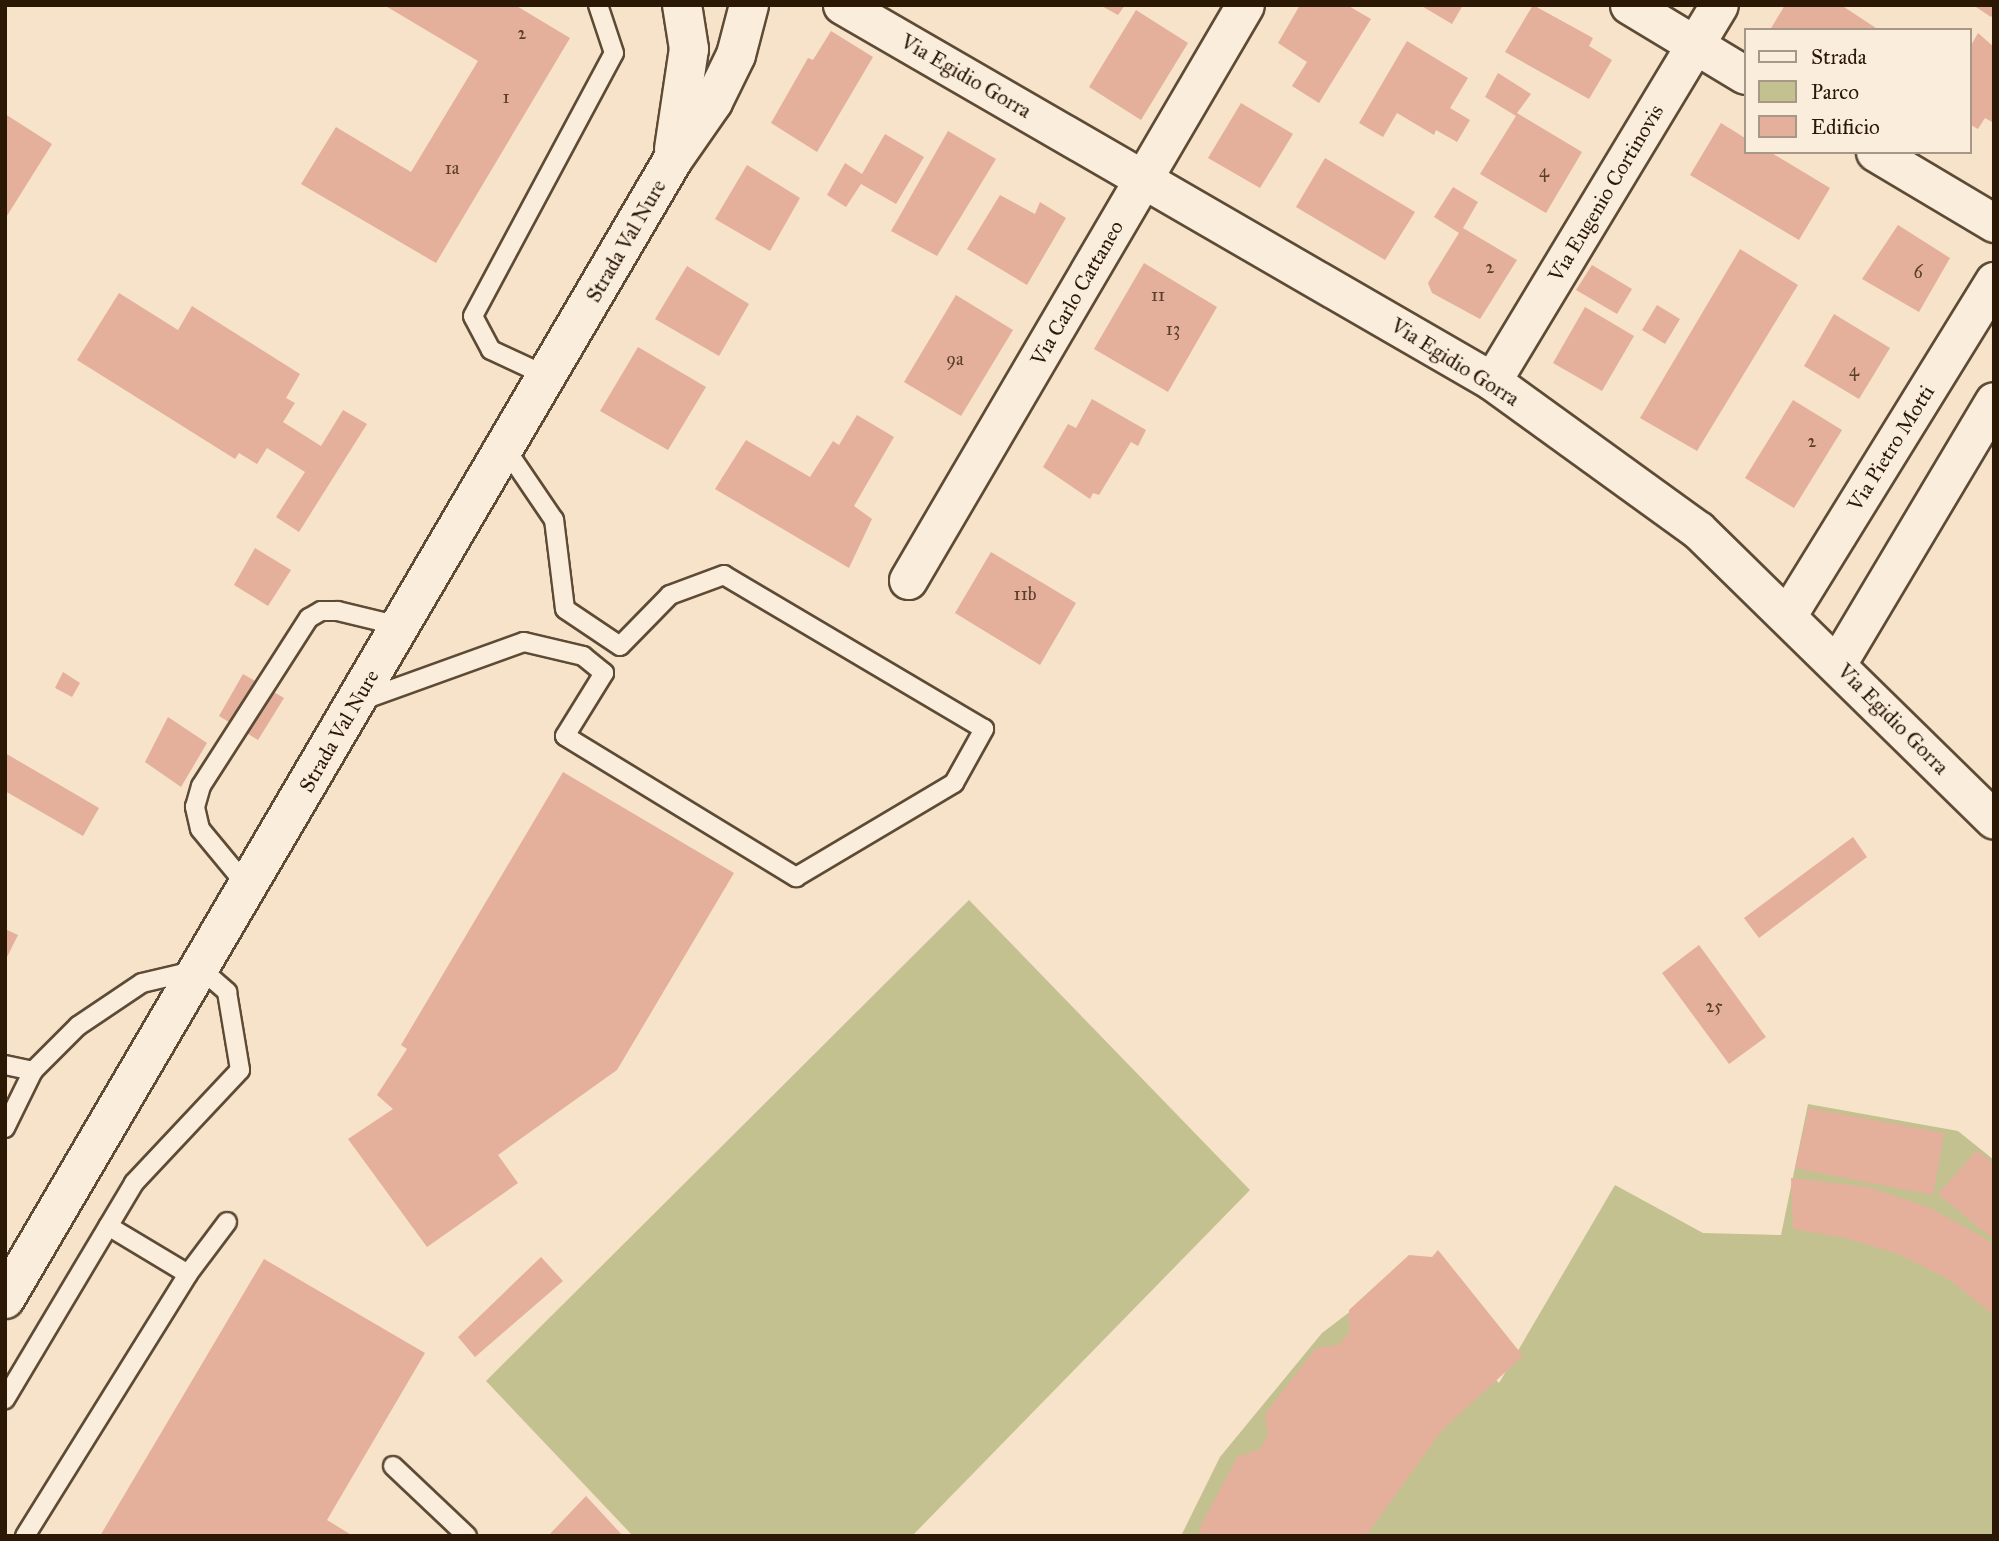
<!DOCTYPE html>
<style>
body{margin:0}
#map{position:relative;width:1999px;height:1541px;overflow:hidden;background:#f7e3c9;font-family:"IM FELL Great Primer",serif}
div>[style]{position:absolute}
.green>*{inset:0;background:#c4c191}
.building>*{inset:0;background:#e4af9b}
.roads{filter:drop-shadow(2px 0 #5e4b36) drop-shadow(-2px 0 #5e4b36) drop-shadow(0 2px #5e4b36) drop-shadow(0 -2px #5e4b36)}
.service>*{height:18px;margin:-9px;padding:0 9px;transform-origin:9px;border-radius:9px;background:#faeddc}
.minor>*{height:37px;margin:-18.5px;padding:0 18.5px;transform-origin:18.5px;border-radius:18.5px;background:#faeddc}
.secondary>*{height:38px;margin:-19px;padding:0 19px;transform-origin:19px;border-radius:19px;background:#faeddc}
span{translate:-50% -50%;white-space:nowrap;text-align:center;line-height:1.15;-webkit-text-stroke:6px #faeddc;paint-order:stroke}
.number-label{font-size:18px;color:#593e2a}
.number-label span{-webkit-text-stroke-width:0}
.street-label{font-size:21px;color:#2b1805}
.frame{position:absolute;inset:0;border:7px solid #2b1805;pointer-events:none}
.legend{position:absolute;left:1744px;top:28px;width:228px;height:126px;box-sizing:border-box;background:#faeddc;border:2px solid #a79886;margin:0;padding:9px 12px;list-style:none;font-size:21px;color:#2b1805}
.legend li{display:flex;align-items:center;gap:14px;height:35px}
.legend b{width:35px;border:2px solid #a79886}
</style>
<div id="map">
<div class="green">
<i style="clip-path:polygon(969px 900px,1250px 1190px,912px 1536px,633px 1536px,486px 1381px)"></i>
<i style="clip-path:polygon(1808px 1104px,1958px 1131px,1994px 1160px,1994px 1536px,1181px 1536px,1220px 1457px,1322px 1333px,1398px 1275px,1499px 1383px,1615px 1185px,1703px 1233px,1781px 1235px)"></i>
</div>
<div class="building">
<i style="clip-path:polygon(384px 5px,515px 5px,570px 38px,436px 263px,301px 184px,336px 127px,411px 172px,478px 61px)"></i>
<i style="clip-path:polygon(1100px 5px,1125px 5px,1118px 15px)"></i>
<i style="clip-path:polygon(1300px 5px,1347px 5px,1371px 19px,1319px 103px,1292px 86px,1307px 62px,1278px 43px)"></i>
<i style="clip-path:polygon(1420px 5px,1463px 5px,1452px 24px)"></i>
<i style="clip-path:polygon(1533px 5px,1593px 38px,1589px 46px,1612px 60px,1589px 99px,1505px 52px)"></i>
<i style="clip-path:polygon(1785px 5px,1841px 5px,1879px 30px,1770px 30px)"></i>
<i style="clip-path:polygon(1973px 5px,1994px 5px,1994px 13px,1991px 17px)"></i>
<i style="clip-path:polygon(1136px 10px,1188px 43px,1141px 120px,1089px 87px)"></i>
<i style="clip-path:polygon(831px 31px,873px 57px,817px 152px,771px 123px,808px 58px,813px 60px)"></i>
<i style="clip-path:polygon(1978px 33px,1994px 47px,1994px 123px,1985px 118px,1978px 129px,1969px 124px,1969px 49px)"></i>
<i style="clip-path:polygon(1407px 41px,1468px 78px,1450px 108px,1470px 120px,1457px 142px,1436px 130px,1434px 135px,1397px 113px,1383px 137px,1359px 123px)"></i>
<i style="clip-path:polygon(1498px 73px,1531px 94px,1517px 113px,1582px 152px,1546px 213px,1480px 174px,1516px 116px,1485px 97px)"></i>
<i style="clip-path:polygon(1241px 103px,1293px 134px,1260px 188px,1208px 158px)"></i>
<i style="clip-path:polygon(5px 114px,52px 144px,5px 219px)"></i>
<i style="clip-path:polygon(1721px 123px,1745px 138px,1745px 152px,1770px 152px,1830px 188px,1799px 240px,1690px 175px)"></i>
<i style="clip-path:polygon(948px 131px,996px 159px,937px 256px,891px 231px)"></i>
<i style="clip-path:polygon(885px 134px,924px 157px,896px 204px,861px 184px,846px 207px,827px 195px,845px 163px,862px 174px)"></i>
<i style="clip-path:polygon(1325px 158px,1415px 212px,1385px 260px,1296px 207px)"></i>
<i style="clip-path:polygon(747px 165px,800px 198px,770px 251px,715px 219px)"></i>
<i style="clip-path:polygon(1453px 187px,1478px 202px,1463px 228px,1517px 260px,1480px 319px,1432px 293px,1428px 283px,1459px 233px,1434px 217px)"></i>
<i style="clip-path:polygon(1000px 195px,1035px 214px,1040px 202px,1066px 218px,1027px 285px,967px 249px)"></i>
<i style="clip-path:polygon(1898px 225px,1950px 258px,1919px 312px,1862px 279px)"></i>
<i style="clip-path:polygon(1740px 249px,1798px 285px,1697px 451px,1640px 418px)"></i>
<i style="clip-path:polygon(1144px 263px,1217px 307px,1168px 392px,1094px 349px)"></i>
<i style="clip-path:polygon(1592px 265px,1632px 289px,1617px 314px,1576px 290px)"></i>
<i style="clip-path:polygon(687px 266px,749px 304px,719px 356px,655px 319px)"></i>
<i style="clip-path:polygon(119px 293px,178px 330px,192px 306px,300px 374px,286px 398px,295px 403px,283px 422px,321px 446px,343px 410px,367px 424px,299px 532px,276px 517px,305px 472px,267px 448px,257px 464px,239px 453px,235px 459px,77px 360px)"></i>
<i style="clip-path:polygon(956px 295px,1013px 330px,961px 416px,904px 382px)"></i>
<i style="clip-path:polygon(1657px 305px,1680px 319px,1665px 344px,1642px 330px)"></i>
<i style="clip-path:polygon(1585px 307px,1634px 336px,1602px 391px,1553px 363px)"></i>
<i style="clip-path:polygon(1834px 314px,1890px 348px,1859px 399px,1804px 366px)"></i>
<i style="clip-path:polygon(638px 347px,706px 387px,668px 450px,600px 411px)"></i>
<i style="clip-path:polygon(1092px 399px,1146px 430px,1138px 446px,1131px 442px,1099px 495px,1093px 493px,1090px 499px,1043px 467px,1068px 424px,1076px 428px)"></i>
<i style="clip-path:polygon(1793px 400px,1842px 430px,1794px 508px,1745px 478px)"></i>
<i style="clip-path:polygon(857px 415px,894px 437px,854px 506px,872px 519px,849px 568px,715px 489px,746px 440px,810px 477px,833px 441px,839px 445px)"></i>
<i style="clip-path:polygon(255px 548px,291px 570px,268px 606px,234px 585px)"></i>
<i style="clip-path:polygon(991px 552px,1076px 603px,1040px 665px,955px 613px)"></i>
<i style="clip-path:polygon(63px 672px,80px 683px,72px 697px,55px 688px)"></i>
<i style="clip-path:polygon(243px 674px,284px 698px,258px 740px,219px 716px)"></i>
<i style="clip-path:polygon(168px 717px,207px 743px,181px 787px,145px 762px)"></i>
<i style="clip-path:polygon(5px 753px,99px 808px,83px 836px,5px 791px)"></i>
<i style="clip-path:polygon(563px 772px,734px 873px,617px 1070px,498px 1155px,518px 1183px,427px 1247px,348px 1139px,393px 1109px,377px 1095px,407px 1049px,401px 1045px)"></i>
<i style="clip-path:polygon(1853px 837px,1867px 857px,1759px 938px,1744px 918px)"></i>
<i style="clip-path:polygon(5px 929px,18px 935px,5px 961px)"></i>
<i style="clip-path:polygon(1699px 945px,1766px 1037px,1729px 1064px,1662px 973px)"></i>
<i style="clip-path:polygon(1809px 1108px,1944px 1133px,1933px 1195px,1795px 1168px)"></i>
<i style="clip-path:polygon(1977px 1150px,1994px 1164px,1994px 1240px,1938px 1194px)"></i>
<i style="clip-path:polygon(1791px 1178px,1868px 1187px,1930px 1208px,1981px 1236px,1994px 1246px,1994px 1315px,1947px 1278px,1898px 1254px,1846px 1238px,1793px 1229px)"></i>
<i style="clip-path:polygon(1438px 1250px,1523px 1356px,1442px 1430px,1366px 1536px,1201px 1536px,1199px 1529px,1238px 1456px,1259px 1450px,1268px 1435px,1265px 1414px,1316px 1348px,1338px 1345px,1349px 1333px,1349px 1310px,1409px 1255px,1432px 1257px)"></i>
<i style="clip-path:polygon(541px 1257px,563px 1281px,475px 1357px,458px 1337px)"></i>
<i style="clip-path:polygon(264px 1259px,425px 1353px,327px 1520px,353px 1536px,100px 1536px)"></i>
<i style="clip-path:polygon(586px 1496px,623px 1536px,548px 1536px)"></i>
</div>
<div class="roads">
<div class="service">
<i style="left:547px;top:376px;width:62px;rotate:-155.1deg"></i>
<i style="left:491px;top:350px;width:38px;rotate:-118deg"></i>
<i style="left:473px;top:316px;width:298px;rotate:-61.8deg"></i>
<i style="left:614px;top:53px;width:51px;rotate:-108.4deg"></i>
<i style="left:360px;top:701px;width:174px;rotate:-19.8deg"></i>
<i style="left:524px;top:642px;width:61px;rotate:13.3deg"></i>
<i style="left:583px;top:656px;width:27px;rotate:39deg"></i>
<i style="left:604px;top:673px;width:74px;rotate:121.8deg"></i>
<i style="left:565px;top:736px;width:271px;rotate:31.4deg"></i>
<i style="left:796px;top:877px;width:184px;rotate:-30.7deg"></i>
<i style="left:954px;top:783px;width:62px;rotate:-60.9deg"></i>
<i style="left:984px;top:729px;width:302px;rotate:-149.4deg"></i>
<i style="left:724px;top:575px;width:58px;rotate:159.7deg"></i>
<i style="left:670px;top:595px;width:71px;rotate:134.4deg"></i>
<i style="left:620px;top:646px;width:66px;rotate:-146.1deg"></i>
<i style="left:565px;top:609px;width:90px;rotate:-97deg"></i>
<i style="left:554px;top:520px;width:87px;rotate:-124.2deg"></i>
<i style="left:248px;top:887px;width:75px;rotate:-129.6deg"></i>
<i style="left:200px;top:829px;width:23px;rotate:-103deg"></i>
<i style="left:195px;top:807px;width:22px;rotate:-74deg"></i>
<i style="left:201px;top:786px;width:200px;rotate:-57.3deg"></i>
<i style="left:309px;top:618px;width:14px;rotate:-30deg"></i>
<i style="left:321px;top:611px;width:17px"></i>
<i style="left:338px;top:611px;width:64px;rotate:13.6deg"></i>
<i style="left:5px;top:1065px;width:29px;rotate:12deg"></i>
<i style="left:5px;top:1128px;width:64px;rotate:-63.8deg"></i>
<i style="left:33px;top:1071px;width:64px;rotate:-45deg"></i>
<i style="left:78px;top:1026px;width:77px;rotate:-33.9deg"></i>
<i style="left:142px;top:983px;width:61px;rotate:-13.3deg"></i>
<i style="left:201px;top:969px;width:35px;rotate:41deg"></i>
<i style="left:227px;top:992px;width:79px;rotate:80.5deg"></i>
<i style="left:240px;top:1070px;width:155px;rotate:133.2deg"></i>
<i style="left:134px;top:1183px;width:252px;rotate:120.8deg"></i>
<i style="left:188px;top:1274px;width:65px;rotate:-53.1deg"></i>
<i style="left:393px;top:1466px;width:102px;rotate:43.4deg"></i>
<i style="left:25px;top:1536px;width:309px;rotate:-58.1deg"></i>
<i style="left:188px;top:1274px;width:93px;rotate:-149deg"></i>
</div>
<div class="minor">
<i style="left:842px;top:5px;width:751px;rotate:30.05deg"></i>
<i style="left:1492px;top:381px;width:254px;rotate:35.9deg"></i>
<i style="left:1698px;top:530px;width:414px;rotate:44.4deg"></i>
<i style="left:1629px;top:5px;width:135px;rotate:31.1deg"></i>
<i style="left:1875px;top:152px;width:139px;rotate:30.8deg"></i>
<i style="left:1492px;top:381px;width:439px;rotate:-58.9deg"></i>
<i style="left:908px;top:580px;width:666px;rotate:-59.63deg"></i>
<i style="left:1787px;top:616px;width:394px;rotate:-58.3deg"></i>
<i style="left:1837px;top:664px;width:306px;rotate:-59.2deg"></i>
</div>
<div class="secondary">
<i style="left:674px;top:149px;width:101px;rotate:-81.5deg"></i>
<i style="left:689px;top:49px;width:45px;rotate:-99deg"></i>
<i style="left:5px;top:1299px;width:1319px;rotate:-59.62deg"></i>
<i style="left:672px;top:161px;width:72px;rotate:-55.2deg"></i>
<i style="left:713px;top:102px;width:52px;rotate:-63.9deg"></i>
<i style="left:736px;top:55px;width:52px;rotate:-75.4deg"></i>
</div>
</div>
<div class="number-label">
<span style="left:522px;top:33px">2</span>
<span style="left:506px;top:97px">1</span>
<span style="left:452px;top:168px">1a</span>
<span style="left:1544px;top:171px">4</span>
<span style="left:1490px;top:267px">2</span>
<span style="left:1918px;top:272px">6</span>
<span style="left:1158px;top:295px">11</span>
<span style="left:1173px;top:329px">13</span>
<span style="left:955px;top:359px">9a</span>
<span style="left:1854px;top:370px">4</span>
<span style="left:1812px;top:441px">2</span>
<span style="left:1025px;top:594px">11b</span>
<span style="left:1714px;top:1006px">25</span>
</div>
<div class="street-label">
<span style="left:966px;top:76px;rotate:30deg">Via Egidio Gorra</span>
<span style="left:1606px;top:193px;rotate:-59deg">Via Eugenio Cortinovis</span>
<span style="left:626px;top:241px;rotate:-60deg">Strada Val Nure</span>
<span style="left:1077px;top:293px;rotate:-60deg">Via Carlo Cattaneo</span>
<span style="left:1455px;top:362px;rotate:32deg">Via Egidio Gorra</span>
<span style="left:1891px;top:448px;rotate:-58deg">Via Pietro Motti</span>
<span style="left:1893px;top:719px;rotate:45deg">Via Egidio Gorra</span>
<span style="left:339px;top:731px;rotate:-60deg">Strada Val Nure</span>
</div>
<div class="frame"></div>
<ul class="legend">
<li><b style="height:9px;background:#faeddc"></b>Strada</li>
<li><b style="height:19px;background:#c4c191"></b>Parco</li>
<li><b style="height:19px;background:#e4af9b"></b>Edificio</li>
</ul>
</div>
